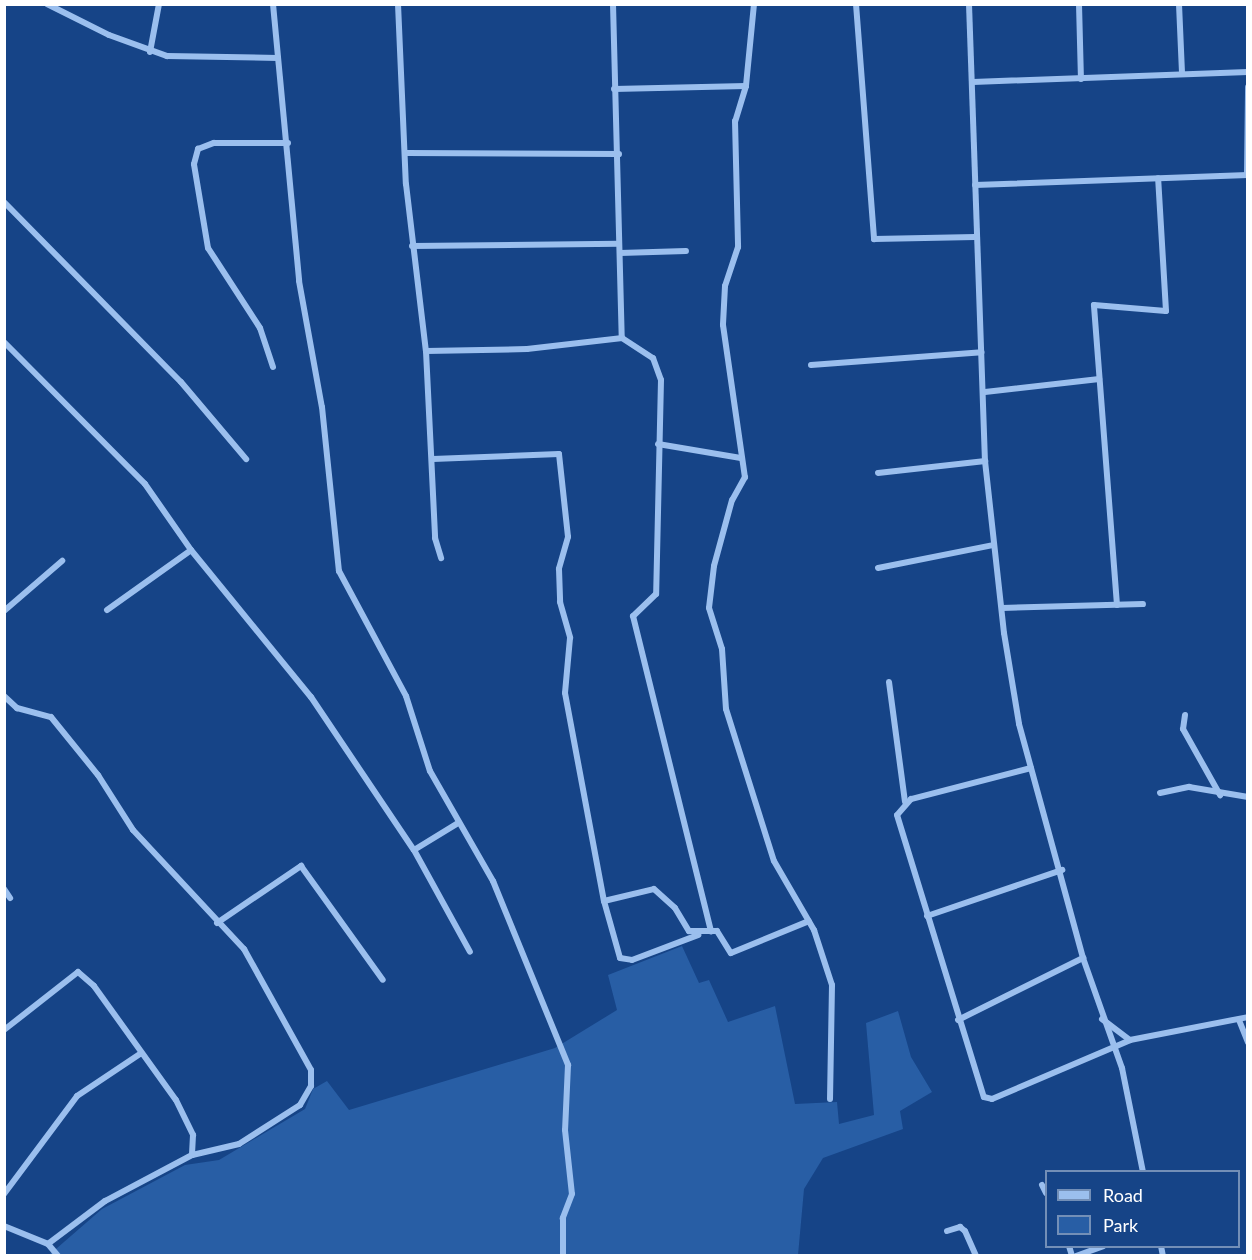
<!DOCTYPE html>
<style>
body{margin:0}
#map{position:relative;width:1252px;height:1260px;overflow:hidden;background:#164487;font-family:Lato,sans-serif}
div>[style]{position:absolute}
.green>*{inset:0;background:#285ea5}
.street>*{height:6px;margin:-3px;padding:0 3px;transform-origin:3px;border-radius:3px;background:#9bbfee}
span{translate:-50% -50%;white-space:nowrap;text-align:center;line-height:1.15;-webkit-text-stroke:4.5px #164487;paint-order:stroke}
.frame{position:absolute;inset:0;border:6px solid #fff;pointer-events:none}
.legend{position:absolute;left:1045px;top:1170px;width:195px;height:78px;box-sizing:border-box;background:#164487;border:2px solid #738fb7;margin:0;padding:8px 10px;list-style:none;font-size:18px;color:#fff}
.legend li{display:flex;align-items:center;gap:12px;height:30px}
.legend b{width:30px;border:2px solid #738fb7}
</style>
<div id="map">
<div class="green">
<i style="clip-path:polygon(682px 946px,699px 983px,709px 980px,728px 1022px,775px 1006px,795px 1104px,837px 1102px,839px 1124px,874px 1115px,866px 1023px,898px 1011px,911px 1057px,932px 1092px,900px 1111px,903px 1129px,823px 1158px,804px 1189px,798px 1255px,49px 1255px,102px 1209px,185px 1165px,219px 1160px,305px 1109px,313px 1089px,327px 1081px,349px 1110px,555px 1048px,617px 1010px,608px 975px)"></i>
</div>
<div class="street">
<i style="left:47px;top:4px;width:69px;rotate:26.6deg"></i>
<i style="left:109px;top:35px;width:62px;rotate:19.9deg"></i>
<i style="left:167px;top:56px;width:111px;rotate:1deg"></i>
<i style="left:273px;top:4px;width:278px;rotate:84.6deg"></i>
<i style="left:299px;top:281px;width:128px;rotate:79.7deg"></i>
<i style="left:322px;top:407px;width:165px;rotate:84.1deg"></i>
<i style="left:339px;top:571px;width:142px;rotate:61.8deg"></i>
<i style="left:406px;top:696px;width:79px;rotate:72.3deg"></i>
<i style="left:430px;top:771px;width:127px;rotate:60.2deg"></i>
<i style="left:493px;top:881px;width:199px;rotate:67.8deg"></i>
<i style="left:568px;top:1065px;width:65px;rotate:92.6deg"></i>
<i style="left:565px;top:1130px;width:64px;rotate:83.8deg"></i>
<i style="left:572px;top:1194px;width:26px;rotate:111deg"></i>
<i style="left:563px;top:1218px;width:38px;rotate:90deg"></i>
<i style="left:398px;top:4px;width:180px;rotate:87.5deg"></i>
<i style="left:406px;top:184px;width:168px;rotate:83.2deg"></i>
<i style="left:426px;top:351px;width:187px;rotate:87.2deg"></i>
<i style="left:435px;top:538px;width:21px;rotate:73deg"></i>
<i style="left:613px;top:4px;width:334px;rotate:88.5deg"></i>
<i style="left:754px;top:4px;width:82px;rotate:95.6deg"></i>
<i style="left:746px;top:86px;width:37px;rotate:107deg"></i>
<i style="left:735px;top:121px;width:126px;rotate:88.6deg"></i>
<i style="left:738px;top:247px;width:41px;rotate:108.4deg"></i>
<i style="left:725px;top:286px;width:39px;rotate:93deg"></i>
<i style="left:723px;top:325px;width:154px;rotate:81.8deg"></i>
<i style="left:745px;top:477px;width:26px;rotate:119deg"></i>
<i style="left:732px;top:500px;width:68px;rotate:105.3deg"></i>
<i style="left:714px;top:566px;width:42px;rotate:96.8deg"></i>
<i style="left:709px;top:608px;width:43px;rotate:72.4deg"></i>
<i style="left:722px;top:649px;width:60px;rotate:86.2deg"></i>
<i style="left:726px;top:709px;width:159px;rotate:72.5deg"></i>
<i style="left:774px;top:861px;width:80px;rotate:59.9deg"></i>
<i style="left:814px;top:930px;width:58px;rotate:71.9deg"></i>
<i style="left:832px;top:985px;width:114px;rotate:91deg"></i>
<i style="left:856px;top:4px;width:236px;rotate:85.6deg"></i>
<i style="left:874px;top:239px;width:101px;rotate:-1.1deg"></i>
<i style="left:969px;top:4px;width:457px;rotate:88deg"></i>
<i style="left:985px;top:461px;width:173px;rotate:83.7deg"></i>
<i style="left:1004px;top:633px;width:92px;rotate:80.6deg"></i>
<i style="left:1019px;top:724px;width:243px;rotate:74.7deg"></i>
<i style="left:1083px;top:958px;width:117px;rotate:70.5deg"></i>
<i style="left:1122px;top:1068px;width:106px;rotate:78.6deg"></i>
<i style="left:1079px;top:4px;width:75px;rotate:88.5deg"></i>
<i style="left:1179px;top:4px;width:69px;rotate:87.5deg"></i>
<i style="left:150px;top:52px;width:49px;rotate:-79.4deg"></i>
<i style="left:973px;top:82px;width:275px;rotate:-2.1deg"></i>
<i style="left:614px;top:89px;width:132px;rotate:-1.3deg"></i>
<i style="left:407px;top:153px;width:212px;rotate:0.3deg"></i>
<i style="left:1247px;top:175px;width:88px;rotate:-89.3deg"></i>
<i style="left:975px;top:185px;width:273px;rotate:-2.1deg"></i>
<i style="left:4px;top:202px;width:252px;rotate:45.5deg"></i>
<i style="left:181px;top:382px;width:101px;rotate:49.8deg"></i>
<i style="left:412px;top:246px;width:207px;rotate:-0.6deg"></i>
<i style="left:620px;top:253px;width:66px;rotate:-1.7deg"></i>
<i style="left:4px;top:342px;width:200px;rotate:45.2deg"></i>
<i style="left:145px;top:484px;width:80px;rotate:55.1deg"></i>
<i style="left:191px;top:550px;width:190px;rotate:50.8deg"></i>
<i style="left:311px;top:697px;width:184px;rotate:56.1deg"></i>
<i style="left:414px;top:850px;width:116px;rotate:61.2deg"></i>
<i style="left:426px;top:351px;width:101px;rotate:-1.1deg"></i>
<i style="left:527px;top:349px;width:96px;rotate:-6.6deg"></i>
<i style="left:622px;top:338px;width:37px;rotate:33deg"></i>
<i style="left:653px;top:358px;width:23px;rotate:70deg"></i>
<i style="left:661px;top:380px;width:214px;rotate:91.3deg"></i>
<i style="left:656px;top:594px;width:32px;rotate:136deg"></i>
<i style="left:633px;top:616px;width:325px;rotate:76.1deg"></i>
<i style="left:811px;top:365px;width:171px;rotate:-4.3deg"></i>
<i style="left:273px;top:367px;width:41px;rotate:-108.4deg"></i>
<i style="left:260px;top:328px;width:95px;rotate:-123deg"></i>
<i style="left:208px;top:248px;width:85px;rotate:-99.5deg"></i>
<i style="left:194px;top:164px;width:16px;rotate:-75deg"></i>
<i style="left:198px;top:149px;width:17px;rotate:-21deg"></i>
<i style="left:214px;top:143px;width:74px"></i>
<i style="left:985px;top:392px;width:115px;rotate:-6.5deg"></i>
<i style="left:658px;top:444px;width:84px;rotate:9.6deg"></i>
<i style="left:433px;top:459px;width:126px;rotate:-2.3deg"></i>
<i style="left:559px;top:454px;width:83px;rotate:83.8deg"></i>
<i style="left:568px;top:537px;width:33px;rotate:106deg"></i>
<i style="left:559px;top:569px;width:33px;rotate:88deg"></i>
<i style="left:560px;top:602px;width:37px;rotate:74deg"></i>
<i style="left:570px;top:638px;width:55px;rotate:95.2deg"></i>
<i style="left:565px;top:693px;width:212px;rotate:79.4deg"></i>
<i style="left:604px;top:901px;width:59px;rotate:74.3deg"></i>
<i style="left:620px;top:958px;width:12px;rotate:9deg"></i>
<i style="left:632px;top:960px;width:71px;rotate:-20.7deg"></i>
<i style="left:878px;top:473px;width:108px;rotate:-6.4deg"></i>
<i style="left:878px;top:568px;width:117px;rotate:-11.3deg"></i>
<i style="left:1117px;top:605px;width:301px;rotate:-94.4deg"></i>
<i style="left:1094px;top:305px;width:72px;rotate:4.8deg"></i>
<i style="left:1166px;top:311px;width:133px;rotate:-93.4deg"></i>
<i style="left:1002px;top:608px;width:141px;rotate:-1.6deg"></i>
<i style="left:107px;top:610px;width:103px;rotate:-35.5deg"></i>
<i style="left:4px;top:611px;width:77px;rotate:-40.8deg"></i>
<i style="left:889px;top:682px;width:121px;rotate:82.4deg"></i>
<i style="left:4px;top:696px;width:18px;rotate:43deg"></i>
<i style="left:17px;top:708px;width:35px;rotate:15deg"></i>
<i style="left:51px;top:717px;width:75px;rotate:51deg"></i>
<i style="left:98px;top:775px;width:65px;rotate:57.5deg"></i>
<i style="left:133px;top:830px;width:163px;rotate:47deg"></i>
<i style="left:244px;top:949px;width:138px;rotate:61deg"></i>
<i style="left:311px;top:1070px;width:16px;rotate:90deg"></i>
<i style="left:311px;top:1086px;width:22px;rotate:120deg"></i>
<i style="left:300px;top:1105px;width:72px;rotate:147.4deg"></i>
<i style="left:239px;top:1144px;width:48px;rotate:166.8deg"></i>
<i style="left:1185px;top:715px;width:14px;rotate:98deg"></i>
<i style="left:1183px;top:729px;width:76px;rotate:60.7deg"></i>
<i style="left:1031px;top:768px;width:124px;rotate:165.5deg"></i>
<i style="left:911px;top:799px;width:21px;rotate:131deg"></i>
<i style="left:897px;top:815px;width:295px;rotate:72.9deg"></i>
<i style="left:984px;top:1097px;width:8px;rotate:14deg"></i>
<i style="left:992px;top:1099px;width:150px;rotate:-23.1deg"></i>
<i style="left:1130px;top:1040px;width:120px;rotate:-11deg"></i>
<i style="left:1160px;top:793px;width:30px;rotate:-12deg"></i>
<i style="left:1189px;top:787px;width:60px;rotate:9.6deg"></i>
<i style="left:414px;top:850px;width:52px;rotate:-31.5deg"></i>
<i style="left:4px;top:889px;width:11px;rotate:56deg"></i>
<i style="left:604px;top:901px;width:51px;rotate:-13.5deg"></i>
<i style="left:654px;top:889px;width:28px;rotate:42deg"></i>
<i style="left:675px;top:908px;width:27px;rotate:59deg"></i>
<i style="left:689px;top:931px;width:28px"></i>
<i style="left:717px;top:931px;width:26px;rotate:58deg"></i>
<i style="left:731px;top:953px;width:84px;rotate:-22.3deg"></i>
<i style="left:927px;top:916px;width:143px;rotate:-18.8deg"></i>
<i style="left:217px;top:923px;width:102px;rotate:-34.2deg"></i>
<i style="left:301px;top:866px;width:140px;rotate:54.3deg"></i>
<i style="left:1102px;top:1019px;width:35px;rotate:37deg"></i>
<i style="left:958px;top:1020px;width:140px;rotate:-26.4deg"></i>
<i style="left:1239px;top:1020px;width:24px;rotate:68deg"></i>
<i style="left:4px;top:1030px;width:94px;rotate:-38.1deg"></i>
<i style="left:78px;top:972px;width:21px;rotate:41deg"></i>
<i style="left:94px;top:986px;width:140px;rotate:54.3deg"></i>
<i style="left:176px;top:1100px;width:39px;rotate:64deg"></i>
<i style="left:193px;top:1135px;width:20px;rotate:93deg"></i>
<i style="left:192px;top:1155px;width:98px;rotate:152.1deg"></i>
<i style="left:105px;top:1201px;width:71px;rotate:143deg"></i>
<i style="left:1042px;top:1185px;width:9px;rotate:63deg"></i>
<i style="left:4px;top:1194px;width:122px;rotate:-53.3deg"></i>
<i style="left:77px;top:1096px;width:76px;rotate:-33.7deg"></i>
<i style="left:4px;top:1226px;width:48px;rotate:22.2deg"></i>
<i style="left:48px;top:1244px;width:16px;rotate:50deg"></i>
<i style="left:947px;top:1231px;width:14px;rotate:-17deg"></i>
<i style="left:960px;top:1227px;width:6px;rotate:39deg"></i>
<i style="left:965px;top:1231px;width:27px;rotate:66deg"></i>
<i style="left:1069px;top:1246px;width:10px;rotate:73deg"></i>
<i style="left:1161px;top:1246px;width:10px;rotate:79deg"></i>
<i style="left:1076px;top:1256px;width:29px;rotate:-20deg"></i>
</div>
<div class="frame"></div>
<ul class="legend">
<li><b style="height:8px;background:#9bbfee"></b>Road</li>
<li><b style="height:16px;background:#285ea5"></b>Park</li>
</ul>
</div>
